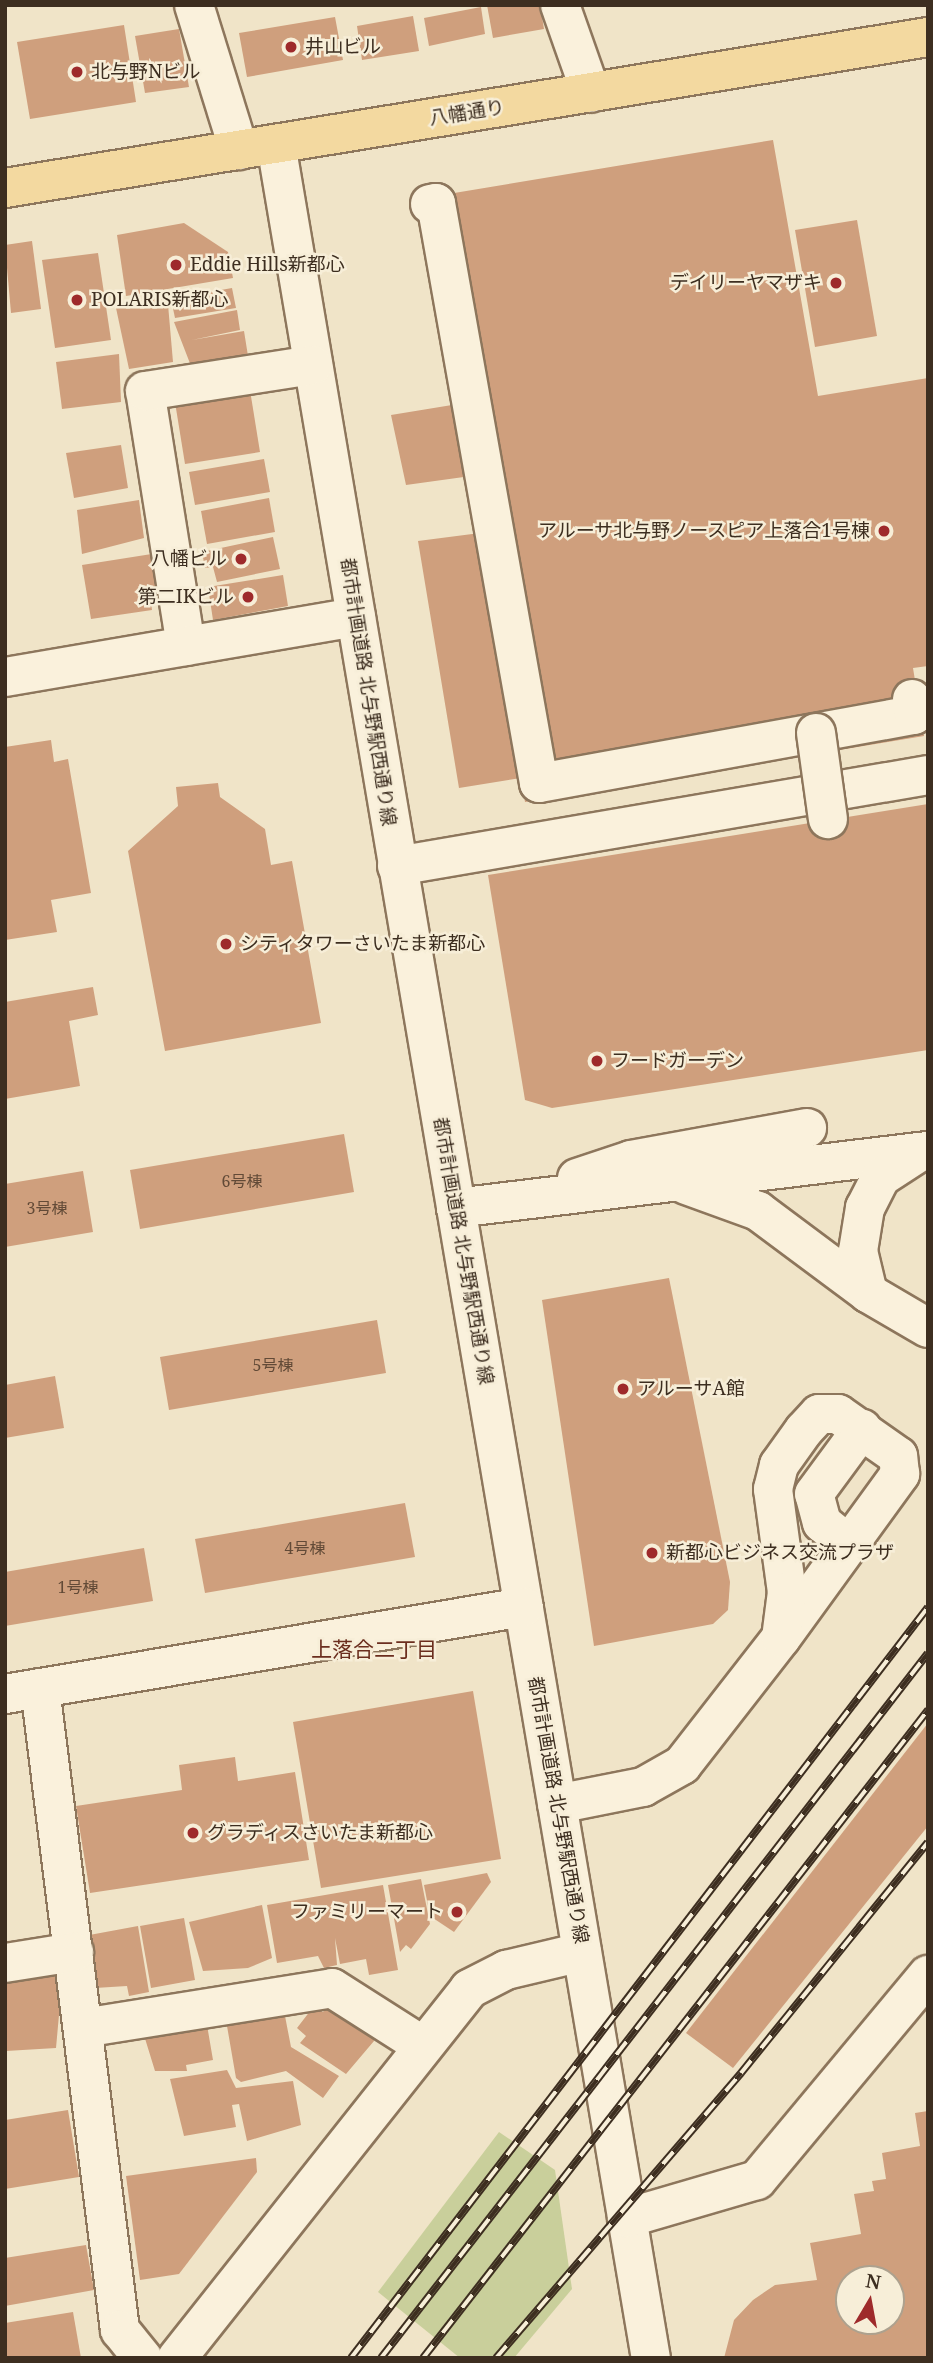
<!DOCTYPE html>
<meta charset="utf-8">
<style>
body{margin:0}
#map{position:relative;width:933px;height:2363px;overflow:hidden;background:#f0e4c8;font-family:"Noto Serif","Noto Sans JP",serif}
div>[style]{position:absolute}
.green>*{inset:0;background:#c9cf9b}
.building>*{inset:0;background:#cf9f7d}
.roads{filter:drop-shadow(2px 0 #8d765c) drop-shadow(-2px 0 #8d765c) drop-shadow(0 2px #8d765c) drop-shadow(0 -2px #8d765c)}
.minor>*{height:38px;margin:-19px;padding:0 19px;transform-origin:19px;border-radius:19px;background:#faf1dc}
.major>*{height:38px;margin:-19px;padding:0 19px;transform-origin:19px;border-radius:19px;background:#f3d9a0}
.rail>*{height:8px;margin-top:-4px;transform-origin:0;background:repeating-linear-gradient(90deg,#f7eed8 0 16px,#3d2e20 0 32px);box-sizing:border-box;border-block:2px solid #3d2e20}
.bridges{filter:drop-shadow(2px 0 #8d765c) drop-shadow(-2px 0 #8d765c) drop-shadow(0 2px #8d765c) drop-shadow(0 -2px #8d765c)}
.minor-bridge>*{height:38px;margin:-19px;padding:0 19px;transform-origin:19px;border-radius:19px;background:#faf1dc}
.dots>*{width:19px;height:19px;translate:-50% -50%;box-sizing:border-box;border:4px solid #f7eed8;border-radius:50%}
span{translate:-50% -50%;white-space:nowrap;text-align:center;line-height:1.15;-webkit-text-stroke:5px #f7eed8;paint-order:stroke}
.number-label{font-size:16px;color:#624a37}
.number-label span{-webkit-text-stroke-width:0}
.poi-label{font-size:19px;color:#3d2e20}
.left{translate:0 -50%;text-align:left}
.right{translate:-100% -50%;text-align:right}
.street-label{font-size:19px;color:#3d2e20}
.neighbourhood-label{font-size:21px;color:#6b2e1e}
.frame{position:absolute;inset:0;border:7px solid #3d2e20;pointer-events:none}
.north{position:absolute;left:835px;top:2265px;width:70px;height:70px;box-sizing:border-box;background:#f7eed8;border:2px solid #ada18e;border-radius:50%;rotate:10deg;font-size:19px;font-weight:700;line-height:28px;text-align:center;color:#3d2e20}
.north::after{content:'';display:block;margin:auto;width:24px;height:32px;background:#9e2a2b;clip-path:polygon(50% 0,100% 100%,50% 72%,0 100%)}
</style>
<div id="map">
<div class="green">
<i style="clip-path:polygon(499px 2132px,555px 2170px,572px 2289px,514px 2358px,460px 2358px,378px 2292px)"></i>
</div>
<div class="building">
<i style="clip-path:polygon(487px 5px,540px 5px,544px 29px,493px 38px)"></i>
<i style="clip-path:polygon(481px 7px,485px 34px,429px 46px,424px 18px)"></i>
<i style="clip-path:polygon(413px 16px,419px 51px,362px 60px,357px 26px)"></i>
<i style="clip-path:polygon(335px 17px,343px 60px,247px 77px,239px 33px)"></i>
<i style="clip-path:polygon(124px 25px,136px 102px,30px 119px,17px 42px)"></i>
<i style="clip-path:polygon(179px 29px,189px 87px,145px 93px,135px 36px)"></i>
<i style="clip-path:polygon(773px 140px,818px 396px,928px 378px,928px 666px,913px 668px,924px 736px,525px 802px,521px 778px,459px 788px,418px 541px,480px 533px,471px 476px,406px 485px,391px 415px,452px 405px,458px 442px,465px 441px,424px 198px)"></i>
<i style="clip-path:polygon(857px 220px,877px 336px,815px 347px,795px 230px)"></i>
<i style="clip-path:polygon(184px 223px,228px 252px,233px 278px,126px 296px,117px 235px)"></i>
<i style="clip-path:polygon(32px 241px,41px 309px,11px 313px,5px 245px)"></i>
<i style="clip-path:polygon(98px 253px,111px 340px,55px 348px,42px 260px)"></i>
<i style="clip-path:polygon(232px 288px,236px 308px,175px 318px,171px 299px)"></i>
<i style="clip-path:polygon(167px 293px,173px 362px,129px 369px,116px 308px)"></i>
<i style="clip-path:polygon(237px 310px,240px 330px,192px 340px,244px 331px,248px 356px,191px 366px,174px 322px)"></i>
<i style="clip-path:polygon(119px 354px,121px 402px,62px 409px,56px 362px)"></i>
<i style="clip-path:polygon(249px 384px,260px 452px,185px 464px,174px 396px)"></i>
<i style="clip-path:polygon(121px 445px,128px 488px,74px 498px,66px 453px)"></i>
<i style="clip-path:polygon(264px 459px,270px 492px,195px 505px,189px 472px)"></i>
<i style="clip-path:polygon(269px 498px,275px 532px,207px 544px,201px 511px)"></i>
<i style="clip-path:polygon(139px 500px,144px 538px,82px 554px,77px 510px)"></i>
<i style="clip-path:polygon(273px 537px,280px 569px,217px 582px,213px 567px,205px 568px,202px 552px)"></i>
<i style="clip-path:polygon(158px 553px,164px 588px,149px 590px,152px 610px,91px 619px,82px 565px)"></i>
<i style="clip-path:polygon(283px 575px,288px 606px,213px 620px,208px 587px)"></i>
<i style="clip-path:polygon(51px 740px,54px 762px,68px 759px,91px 893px,51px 900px,57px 932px,5px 940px,5px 747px)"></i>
<i style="clip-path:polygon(218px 783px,220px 797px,265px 829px,271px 865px,292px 861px,321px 1023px,165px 1051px,128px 851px,178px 806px,176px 787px)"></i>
<i style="clip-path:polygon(928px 804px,928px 1050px,552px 1108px,525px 1100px,488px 875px)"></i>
<i style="clip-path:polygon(93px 987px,98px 1015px,69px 1021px,80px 1086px,5px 1099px,5px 1002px)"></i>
<i style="clip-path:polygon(344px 1134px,354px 1192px,140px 1229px,130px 1170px)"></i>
<i style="clip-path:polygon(83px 1171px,93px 1232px,5px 1247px,5px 1184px)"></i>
<i style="clip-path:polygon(669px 1278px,730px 1582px,728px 1610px,713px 1624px,594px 1646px,542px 1300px)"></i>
<i style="clip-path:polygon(377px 1320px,386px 1373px,169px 1410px,160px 1357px)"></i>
<i style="clip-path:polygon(55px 1376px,64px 1428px,5px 1438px,5px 1385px)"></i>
<i style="clip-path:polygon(405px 1503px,415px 1557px,205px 1593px,195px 1539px)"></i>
<i style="clip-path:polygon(144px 1548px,153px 1601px,5px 1626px,5px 1572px)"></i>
<i style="clip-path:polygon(473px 1691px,501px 1859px,321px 1888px,293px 1722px)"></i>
<i style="clip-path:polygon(928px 1723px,928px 1826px,733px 2068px,686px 2033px)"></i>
<i style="clip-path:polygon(235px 1757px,238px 1781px,295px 1772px,309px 1860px,90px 1893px,76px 1806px,182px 1790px,179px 1765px)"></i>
<i style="clip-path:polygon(487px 1873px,491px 1882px,454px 1932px,430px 1916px,424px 1885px)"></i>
<i style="clip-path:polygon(421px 1879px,430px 1924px,411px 1949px,406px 1945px,400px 1952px,388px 1885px)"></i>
<i style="clip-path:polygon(383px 1885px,398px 1970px,369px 1975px,366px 1959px,340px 1964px,335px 1938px,337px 1965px,324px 1968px,318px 1956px,277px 1963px,267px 1905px)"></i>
<i style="clip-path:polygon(262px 1905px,272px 1958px,248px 1968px,203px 1971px,189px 1922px)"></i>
<i style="clip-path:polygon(184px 1918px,195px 1980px,151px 1988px,140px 1926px)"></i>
<i style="clip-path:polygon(138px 1926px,149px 1992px,129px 1996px,127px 1986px,95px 1988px,84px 1936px)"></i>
<i style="clip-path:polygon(5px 1973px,52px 1974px,59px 1981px,67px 2014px,59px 2015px,56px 2048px,6px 2051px)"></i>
<i style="clip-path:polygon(332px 2000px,372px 2028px,374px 2041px,346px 2074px,300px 2043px,306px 2036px,297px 2028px,314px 2006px,323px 2012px)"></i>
<i style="clip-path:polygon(285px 2016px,291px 2047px,339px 2076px,323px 2098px,286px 2071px,241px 2082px,236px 2078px,227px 2026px)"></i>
<i style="clip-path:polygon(207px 2025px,213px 2060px,186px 2065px,187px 2071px,155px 2071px,143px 2032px)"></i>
<i style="clip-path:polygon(227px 2070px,236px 2088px,293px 2081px,301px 2125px,247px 2141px,239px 2104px,232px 2105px,236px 2127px,184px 2136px,170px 2079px)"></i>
<i style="clip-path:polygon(68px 2110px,79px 2177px,5px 2189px,5px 2120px)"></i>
<i style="clip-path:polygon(evenodd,928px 2111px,928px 2358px,724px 2358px,734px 2320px,753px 2300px,775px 2285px,817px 2280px,810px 2243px,861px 2234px,854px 2194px,874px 2191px,872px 2181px,886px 2179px,882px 2153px,920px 2146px,915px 2113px,928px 2111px,849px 2279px,891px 2279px,891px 2321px,849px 2321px,849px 2279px)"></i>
<i style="clip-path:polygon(256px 2158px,257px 2172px,179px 2274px,140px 2280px,126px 2176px)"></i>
<i style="clip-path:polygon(86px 2245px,94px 2290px,5px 2306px,5px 2258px)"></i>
<i style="clip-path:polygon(73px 2312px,81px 2358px,5px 2358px,5px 2323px)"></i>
</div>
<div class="roads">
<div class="minor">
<i style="left:194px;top:5px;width:152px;rotate:72.8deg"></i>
<i style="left:560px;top:5px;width:93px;rotate:70.6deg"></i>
<i style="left:276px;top:144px;width:2246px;rotate:80.39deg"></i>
<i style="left:430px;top:204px;width:6px;rotate:-9deg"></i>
<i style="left:436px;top:203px;width:589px;rotate:79.93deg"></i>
<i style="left:539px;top:783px;width:381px;rotate:-10.3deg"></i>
<i style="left:914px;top:715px;width:16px;rotate:-97deg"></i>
<i style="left:186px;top:646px;width:258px;rotate:-99.1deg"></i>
<i style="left:145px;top:391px;width:170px;rotate:-8.8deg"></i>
<i style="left:5px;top:677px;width:356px;rotate:-9.7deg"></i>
<i style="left:397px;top:866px;width:539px;rotate:-9.72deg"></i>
<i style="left:577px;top:1178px;width:57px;rotate:-18.4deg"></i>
<i style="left:631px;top:1160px;width:179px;rotate:-10.3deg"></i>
<i style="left:686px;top:1185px;width:77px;rotate:19.9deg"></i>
<i style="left:758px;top:1211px;width:137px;rotate:36.7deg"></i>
<i style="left:868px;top:1293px;width:69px;rotate:30.3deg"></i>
<i style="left:456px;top:1208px;width:475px;rotate:-6.9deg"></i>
<i style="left:868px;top:1293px;width:43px;rotate:-103.4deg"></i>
<i style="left:858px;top:1251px;width:44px;rotate:-80.8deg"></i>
<i style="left:865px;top:1208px;width:35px;rotate:-63deg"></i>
<i style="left:881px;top:1177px;width:44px;rotate:-33deg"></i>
<i style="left:847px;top:1543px;width:32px;rotate:-141deg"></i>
<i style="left:822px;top:1523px;width:30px;rotate:-105deg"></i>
<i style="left:814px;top:1494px;width:81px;rotate:-53.6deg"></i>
<i style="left:40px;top:1688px;width:647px;rotate:82.9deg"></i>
<i style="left:120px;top:2330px;width:36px;rotate:51deg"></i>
<i style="left:5px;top:1694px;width:526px;rotate:-9.52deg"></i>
<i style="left:557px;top:1804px;width:88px;rotate:-11.2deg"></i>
<i style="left:643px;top:1787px;width:45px;rotate:-29.4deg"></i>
<i style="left:682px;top:1765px;width:161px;rotate:-52.1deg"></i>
<i style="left:781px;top:1638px;width:203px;rotate:-54deg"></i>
<i style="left:900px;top:1474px;width:18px;rotate:-96deg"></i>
<i style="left:898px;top:1456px;width:73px;rotate:-145deg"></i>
<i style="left:838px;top:1414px;width:19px;rotate:180deg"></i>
<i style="left:819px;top:1414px;width:22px;rotate:133deg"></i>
<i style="left:804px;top:1430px;width:43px;rotate:125.5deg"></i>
<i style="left:779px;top:1465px;width:25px;rotate:104deg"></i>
<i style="left:773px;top:1489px;width:104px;rotate:82.3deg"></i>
<i style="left:787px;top:1592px;width:46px;rotate:97.4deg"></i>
<i style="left:5px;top:1963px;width:70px;rotate:-9.1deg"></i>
<i style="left:83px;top:2028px;width:252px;rotate:-9.1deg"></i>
<i style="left:332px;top:1988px;width:108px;rotate:32.5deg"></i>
<i style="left:627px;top:2218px;width:135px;rotate:-16.3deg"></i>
<i style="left:757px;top:2180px;width:267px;rotate:-50.2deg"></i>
<i style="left:177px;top:2358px;width:471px;rotate:-51.6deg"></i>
<i style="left:469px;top:1989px;width:42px;rotate:-27.2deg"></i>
<i style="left:506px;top:1970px;width:78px;rotate:-13.3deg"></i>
</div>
<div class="major">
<i style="left:5px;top:188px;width:935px;rotate:-9.29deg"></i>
</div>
</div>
<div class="rail">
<i style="left:351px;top:2358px;width:947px;rotate:-52.46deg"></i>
<i style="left:381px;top:2358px;width:892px;rotate:-52.19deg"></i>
<i style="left:423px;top:2358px;width:822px;rotate:-52.07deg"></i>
<i style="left:496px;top:2358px;width:376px;rotate:-49.3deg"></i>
<i style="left:741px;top:2073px;width:297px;rotate:-51deg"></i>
</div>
<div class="bridges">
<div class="minor-bridge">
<i style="left:816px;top:733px;width:87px;rotate:82.1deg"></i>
</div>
</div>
<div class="dots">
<i style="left:291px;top:47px;background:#9e2a2b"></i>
<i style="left:77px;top:72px;background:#9e2a2b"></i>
<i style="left:176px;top:265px;background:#9e2a2b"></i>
<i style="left:836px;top:283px;background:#9e2a2b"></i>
<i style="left:77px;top:300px;background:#9e2a2b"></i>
<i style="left:884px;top:531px;background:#9e2a2b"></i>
<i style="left:241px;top:559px;background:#9e2a2b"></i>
<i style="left:248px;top:597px;background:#9e2a2b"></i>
<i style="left:226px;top:944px;background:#9e2a2b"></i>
<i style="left:597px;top:1061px;background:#9e2a2b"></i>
<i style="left:623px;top:1389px;background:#9e2a2b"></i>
<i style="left:652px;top:1553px;background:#9e2a2b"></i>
<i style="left:193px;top:1833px;background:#9e2a2b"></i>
<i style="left:457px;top:1912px;background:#9e2a2b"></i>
</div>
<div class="number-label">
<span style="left:242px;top:1181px">6号棟</span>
<span style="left:47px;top:1208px">3号棟</span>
<span style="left:273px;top:1365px">5号棟</span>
<span style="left:305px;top:1548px">4号棟</span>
<span style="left:78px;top:1587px">1号棟</span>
</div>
<div class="poi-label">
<span class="left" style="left:305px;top:47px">井山ビル</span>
<span class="left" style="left:91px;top:72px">北与野Nビル</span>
<span class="left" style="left:190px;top:265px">Eddie Hills新都心</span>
<span class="right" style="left:822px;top:283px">デイリーヤマザキ</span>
<span class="left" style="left:91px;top:300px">POLARIS新都心</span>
<span class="right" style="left:870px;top:531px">アルーサ北与野ノースピア上落合1号棟</span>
<span class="right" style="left:227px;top:559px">八幡ビル</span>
<span class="right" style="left:234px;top:597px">第二IKビル</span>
<span class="left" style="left:240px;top:944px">シティタワーさいたま新都心</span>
<span class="left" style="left:611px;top:1061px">フードガーデン</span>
<span class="left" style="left:637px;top:1389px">アルーサA館</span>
<span class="left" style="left:666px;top:1553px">新都心ビジネス交流プラザ</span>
<span class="left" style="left:207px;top:1833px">グラディスさいたま新都心</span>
<span class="right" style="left:443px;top:1912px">ファミリーマート</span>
</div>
<div class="street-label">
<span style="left:467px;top:113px;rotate:-9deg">八幡通り</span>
<span style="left:368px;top:692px;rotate:81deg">都市計画道路 北与野駅西通り線</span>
<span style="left:463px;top:1251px;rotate:80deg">都市計画道路 北与野駅西通り線</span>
<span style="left:558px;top:1810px;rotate:80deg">都市計画道路 北与野駅西通り線</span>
</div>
<div class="neighbourhood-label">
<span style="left:374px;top:1649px">上落合二丁目</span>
</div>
<div class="frame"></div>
<div class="north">N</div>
</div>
